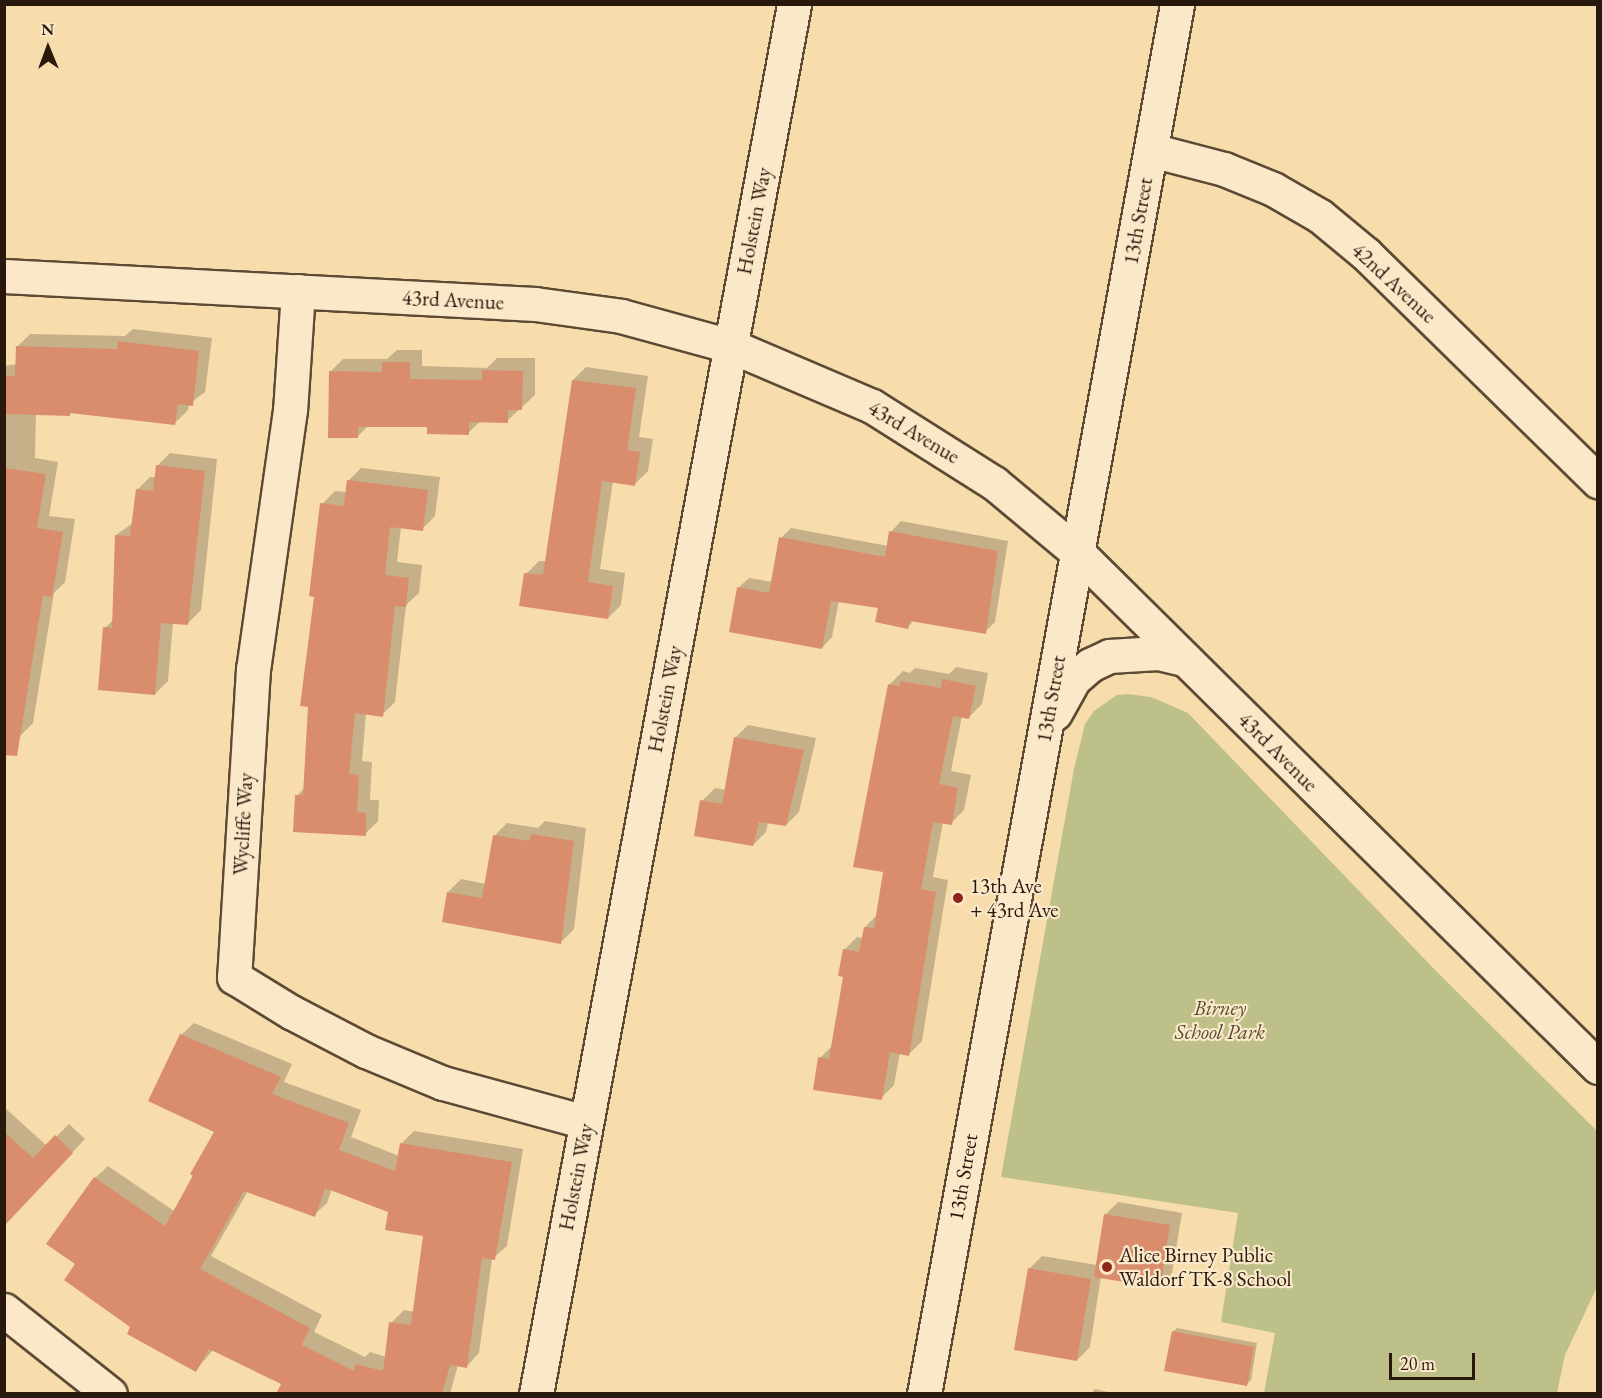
<!DOCTYPE html>
<style>
body{margin:0}
#map{position:relative;width:1602px;height:1398px;overflow:hidden;background:#f7dcac;font-family:"EB Garamond",serif}
div>[style]{position:absolute}
.green>*{inset:0;background:#bdc089}
.shadow>*{inset:0;background:#0003}
.building>*{inset:0;background:#da8d6c}
.roads{filter:drop-shadow(2px 0 #5c4a35) drop-shadow(-2px 0 #5c4a35) drop-shadow(0 2px #5c4a35) drop-shadow(0 -2px #5c4a35)}
.minor>*{height:33px;margin:-16.5px;padding:0 16.5px;transform-origin:16.5px;border-radius:16.5px;background:#fae8c9}
.dots>*{width:16px;height:16px;translate:-50% -50%;box-sizing:border-box;border:3px solid #fae8c9;border-radius:50%}
span{translate:-50% -50%;white-space:nowrap;text-align:center;line-height:1.15;-webkit-text-stroke:4.5px #fae8c9;paint-order:stroke}
.street-label{font-size:21px;color:#29190d}
.poi-label{font-size:21px;color:#29190d}
.left{translate:0 -50%;text-align:left}
.park-label{font-size:21px;color:#554b32;font-style:italic}
.frame{position:absolute;inset:0;border:6px solid #29190d;pointer-events:none}
.north{position:absolute;left:18px;top:18px;width:60px;height:60px;-webkit-text-stroke:4px #fae8c9;paint-order:stroke;rotate:359deg;font-size:16px;font-weight:700;line-height:24px;text-align:center;color:#29190d}
.north::after{content:'';display:block;margin:auto;width:21px;height:27px;background:#29190d;clip-path:polygon(50% 0,100% 100%,50% 72%,0 100%)}
.scale{position:absolute;left:1389px;top:1353px;width:86px;height:27px;box-sizing:border-box;border:3px solid #29190d;border-top:0;padding-left:8px;font-size:18px;line-height:21px;white-space:nowrap;color:#29190d;-webkit-text-stroke:4px #fae8c9;paint-order:stroke}
</style>
<div id="map">
<div class="green">
<i style="clip-path:polygon(1127px 694px,1151px 697px,1188px 713px,1436px 971px,1597px 1131px,1597px 1287px,1565px 1355px,1557px 1393px,1264px 1393px,1275px 1333px,1221px 1322px,1238px 1213px,1001px 1177px,1074px 769px,1085px 724px,1094px 711px,1117px 695px)"></i>
</div>
<div class="shadow">
<i style="clip-path:polygon(133px 329px,212px 338px,205px 392px,189px 404px,188px 410px,175px 423px,73px 411px,69px 415px,36px 414px,35px 458px,58px 462px,49px 516px,75px 519px,65px 582px,54px 593px,33px 723px,20px 736px,4px 733px,4px 366px,17px 364px,17px 347px,30px 334px,125px 336px)"></i>
<i style="clip-path:polygon(397px 350px,422px 350px,422px 366px,487px 368px,497px 358px,535px 358px,535px 395px,507px 421px,481px 421px,468px 433px,428px 426px,369px 425px,357px 437px,330px 372px,343px 359px,387px 359px)"></i>
<i style="clip-path:polygon(586px 367px,648px 376px,639px 437px,653px 439px,648px 471px,635px 484px,613px 481px,600px 569px,625px 573px,621px 605px,608px 618px,526px 574px,539px 561px,546px 561px,573px 380px)"></i>
<i style="clip-path:polygon(170px 453px,217px 459px,201px 610px,188px 623px,173px 622px,168px 681px,155px 694px,105px 628px,114px 619px,116px 535px,133px 523px,137px 490px,150px 477px,156px 477px,157px 466px)"></i>
<i style="clip-path:polygon(361px 468px,440px 477px,435px 516px,422px 529px,401px 527px,397px 562px,422px 565px,419px 593px,406px 605px,395px 702px,382px 715px,366px 713px,362px 761px,372px 762px,370px 800px,379px 800px,378px 821px,365px 834px,297px 796px,305px 787px,322px 504px,335px 491px,347px 492px,348px 481px)"></i>
<i style="clip-path:polygon(901px 521px,1008px 541px,995px 622px,985px 632px,914px 620px,908px 627px,880px 607px,839px 600px,832px 637px,822px 648px,738px 588px,749px 578px,773px 582px,781px 538px,791px 528px,888px 546px,891px 532px)"></i>
<i style="clip-path:polygon(956px 667px,988px 673px,982px 704px,969px 717px,962px 716px,951px 771px,971px 775px,964px 810px,951px 823px,943px 822px,933px 877px,948px 880px,922px 1041px,909px 1054px,900px 1052px,894px 1085px,881px 1098px,820px 1058px,833px 1045px,845px 976px,844px 950px,857px 937px,863px 938px,865px 927px,877px 915px,884px 871px,890px 684px,903px 671px,910px 673px,915px 668px,949px 674px)"></i>
<i style="clip-path:polygon(748px 725px,816px 738px,799px 812px,786px 825px,768px 822px,766px 832px,753px 845px,702px 801px,715px 788px,726px 790px,735px 738px)"></i>
<i style="clip-path:polygon(545px 821px,586px 828px,574px 929px,561px 942px,448px 892px,461px 879px,486px 884px,494px 836px,507px 823px,538px 828px)"></i>
<i style="clip-path:polygon(evenodd,194px 1023px,292px 1064px,284px 1082px,361px 1110px,351px 1137px,399px 1156px,401px 1144px,414px 1131px,523px 1149px,507px 1246px,492px 1259px,479px 1353px,467px 1366px,458px 1365px,450px 1394px,278px 1394px,283px 1383px,213px 1350px,196px 1370px,132px 1326px,77px 1264px,95px 1178px,108px 1166px,174px 1211px,216px 1131px,181px 1035px,194px 1023px,332px 1189px,390px 1211px,425px 1235px,415px 1312px,404px 1310px,391px 1323px,386px 1357px,370px 1352px,365px 1357px,314px 1332px,322px 1315px,211px 1256px,248px 1191px,314px 1215px,327px 1203px,332px 1189px)"></i>
<i style="clip-path:polygon(4px 1107px,47px 1146px,69px 1124px,85px 1139px,22px 1206px,4px 1215px)"></i>
<i style="clip-path:polygon(1118px 1202px,1182px 1213px,1172px 1273px,1159px 1286px,1101px 1276px,1090px 1347px,1077px 1360px,1029px 1269px,1042px 1256px,1097px 1265px,1105px 1215px)"></i>
<i style="clip-path:polygon(1177px 1328px,1257px 1343px,1251px 1380px,1247px 1384px,1173px 1332px)"></i>
<i style="clip-path:polygon(1095px 1389px,1117px 1394px,1091px 1394px)"></i>
</div>
<div class="building">
<i style="clip-path:polygon(118px 341px,199px 351px,193px 406px,178px 404px,175px 425px,70px 413px,70px 416px,4px 414px,4px 376px,15px 376px,16px 346px,117px 349px)"></i>
<i style="clip-path:polygon(382px 362px,410px 362px,410px 379px,482px 380px,482px 370px,523px 371px,522px 410px,508px 410px,508px 423px,469px 422px,469px 435px,427px 434px,427px 427px,358px 427px,358px 438px,328px 438px,329px 371px,382px 372px)"></i>
<i style="clip-path:polygon(572px 380px,636px 388px,627px 450px,640px 452px,635px 486px,602px 481px,588px 582px,613px 586px,608px 619px,519px 606px,524px 573px,543px 575px)"></i>
<i style="clip-path:polygon(156px 465px,205px 471px,188px 625px,161px 623px,155px 695px,98px 690px,103px 627px,112px 628px,115px 535px,130px 536px,136px 489px,153px 491px)"></i>
<i style="clip-path:polygon(4px 468px,46px 474px,37px 528px,63px 532px,52px 597px,43px 595px,17px 756px,4px 755px)"></i>
<i style="clip-path:polygon(347px 480px,428px 490px,423px 531px,390px 527px,385px 575px,409px 578px,406px 607px,395px 606px,383px 717px,355px 713px,349px 774px,359px 775px,357px 812px,366px 813px,366px 836px,293px 832px,295px 795px,303px 795px,308px 707px,300px 706px,314px 597px,309px 596px,320px 503px,344px 506px)"></i>
<i style="clip-path:polygon(889px 531px,998px 551px,986px 634px,910px 621px,908px 629px,875px 622px,878px 608px,831px 601px,822px 649px,729px 632px,737px 587px,769px 593px,779px 537px,885px 557px)"></i>
<i style="clip-path:polygon(942px 679px,976px 686px,969px 719px,953px 716px,939px 784px,958px 788px,952px 825px,933px 822px,921px 889px,936px 892px,909px 1056px,890px 1052px,882px 1100px,813px 1090px,818px 1057px,829px 1059px,843px 977px,838px 976px,843px 949px,859px 952px,864px 927px,874px 928px,883px 872px,853px 867px,888px 684px,900px 686px,900px 681px,941px 688px)"></i>
<i style="clip-path:polygon(734px 737px,804px 750px,786px 826px,759px 822px,753px 846px,694px 836px,700px 800px,722px 804px)"></i>
<i style="clip-path:polygon(531px 834px,574px 841px,561px 944px,442px 922px,447px 892px,482px 898px,493px 835px,529px 841px)"></i>
<i style="clip-path:polygon(evenodd,180px 1034px,281px 1077px,272px 1094px,349px 1123px,339px 1150px,395px 1171px,400px 1143px,512px 1162px,495px 1260px,482px 1258px,467px 1368px,450px 1365px,442px 1394px,276px 1394px,281px 1384px,209px 1349px,196px 1372px,127px 1334px,130px 1327px,64px 1280px,75px 1264px,46px 1244px,94px 1177px,165px 1226px,193px 1176px,190px 1174px,214px 1132px,148px 1101px,180px 1034px,325px 1188px,388px 1212px,385px 1230px,423px 1236px,411px 1325px,389px 1322px,383px 1371px,356px 1364px,354px 1371px,302px 1345px,310px 1328px,200px 1269px,244px 1191px,315px 1217px,325px 1188px)"></i>
<i style="clip-path:polygon(4px 1132px,33px 1158px,55px 1135px,73px 1153px,4px 1226px)"></i>
<i style="clip-path:polygon(1104px 1214px,1170px 1225px,1160px 1288px,1094px 1277px)"></i>
<i style="clip-path:polygon(1028px 1268px,1091px 1279px,1077px 1361px,1014px 1350px)"></i>
<i style="clip-path:polygon(1172px 1331px,1254px 1347px,1247px 1386px,1164px 1371px)"></i>
</div>
<div class="roads">
<div class="minor">
<i style="left:1151px;top:150px;width:75px;rotate:14.6deg"></i>
<i style="left:1224px;top:169px;width:53px;rotate:22.2deg"></i>
<i style="left:1273px;top:189px;width:54px;rotate:29.9deg"></i>
<i style="left:1320px;top:216px;width:60px;rotate:39.6deg"></i>
<i style="left:1366px;top:254px;width:325px;rotate:44.4deg"></i>
<i style="left:4px;top:276px;width:532px;rotate:3.02deg"></i>
<i style="left:535px;top:304px;width:87px;rotate:7.9deg"></i>
<i style="left:621px;top:316px;width:114px;rotate:15.3deg"></i>
<i style="left:731px;top:346px;width:153px;rotate:23.1deg"></i>
<i style="left:872px;top:406px;width:144px;rotate:32.3deg"></i>
<i style="left:994px;top:483px;width:109px;rotate:39.8deg"></i>
<i style="left:1078px;top:553px;width:731px;rotate:44.67deg"></i>
<i style="left:298px;top:291px;width:119px;rotate:93.8deg"></i>
<i style="left:290px;top:410px;width:262px;rotate:98.1deg"></i>
<i style="left:253px;top:669px;width:309px;rotate:93.5deg"></i>
<i style="left:234px;top:977px;width:67px;rotate:31.6deg"></i>
<i style="left:291px;top:1012px;width:85px;rotate:27.5deg"></i>
<i style="left:366px;top:1051px;width:83px;rotate:22.6deg"></i>
<i style="left:443px;top:1083px;width:148px;rotate:15.3deg"></i>
<i style="left:1055px;top:713px;width:39px;rotate:-61deg"></i>
<i style="left:1074px;top:679px;width:21px;rotate:-41deg"></i>
<i style="left:1090px;top:665px;width:21px;rotate:-25deg"></i>
<i style="left:1109px;top:656px;width:49px;rotate:-3.5deg"></i>
<i style="left:1158px;top:653px;width:28px;rotate:13deg"></i>
<i style="left:4px;top:1310px;width:135px;rotate:38.4deg"></i>
<i style="left:536px;top:1394px;width:1414px;rotate:-79.48deg"></i>
<i style="left:924px;top:1394px;width:1413px;rotate:-79.68deg"></i>
</div>
</div>
<div class="dots">
<i style="left:958px;top:898px;background:#8f2418"></i>
<i style="left:1107px;top:1267px;background:#8f2418"></i>
</div>
<div class="street-label">
<span style="left:754px;top:221px;rotate:-79deg">Holstein Way</span>
<span style="left:1138px;top:221px;rotate:-80deg">13th Street</span>
<span style="left:1394px;top:283px;rotate:43deg">42nd Avenue</span>
<span style="left:453px;top:300px;rotate:3deg">43rd Avenue</span>
<span style="left:914px;top:432px;rotate:31deg">43rd Avenue</span>
<span style="left:665px;top:699px;rotate:-79deg">Holstein Way</span>
<span style="left:1051px;top:699px;rotate:-80deg">13th Street</span>
<span style="left:1278px;top:752px;rotate:45deg">43rd Avenue</span>
<span style="left:243px;top:824px;rotate:-87deg">Wycliffe Way</span>
<span style="left:576px;top:1177px;rotate:-79deg">Holstein Way</span>
<span style="left:963px;top:1177px;rotate:-80deg">13th Street</span>
</div>
<div class="poi-label">
<span class="left" style="left:970px;top:898px">13th Ave<br>+ 43rd Ave</span>
<span class="left" style="left:1119px;top:1267px">Alice Birney Public<br>Waldorf TK-8 School</span>
</div>
<div class="park-label">
<span style="left:1220px;top:1020px">Birney<br>School Park</span>
</div>
<div class="frame"></div>
<div class="north">N</div>
<div class="scale">20 m</div>
</div>
